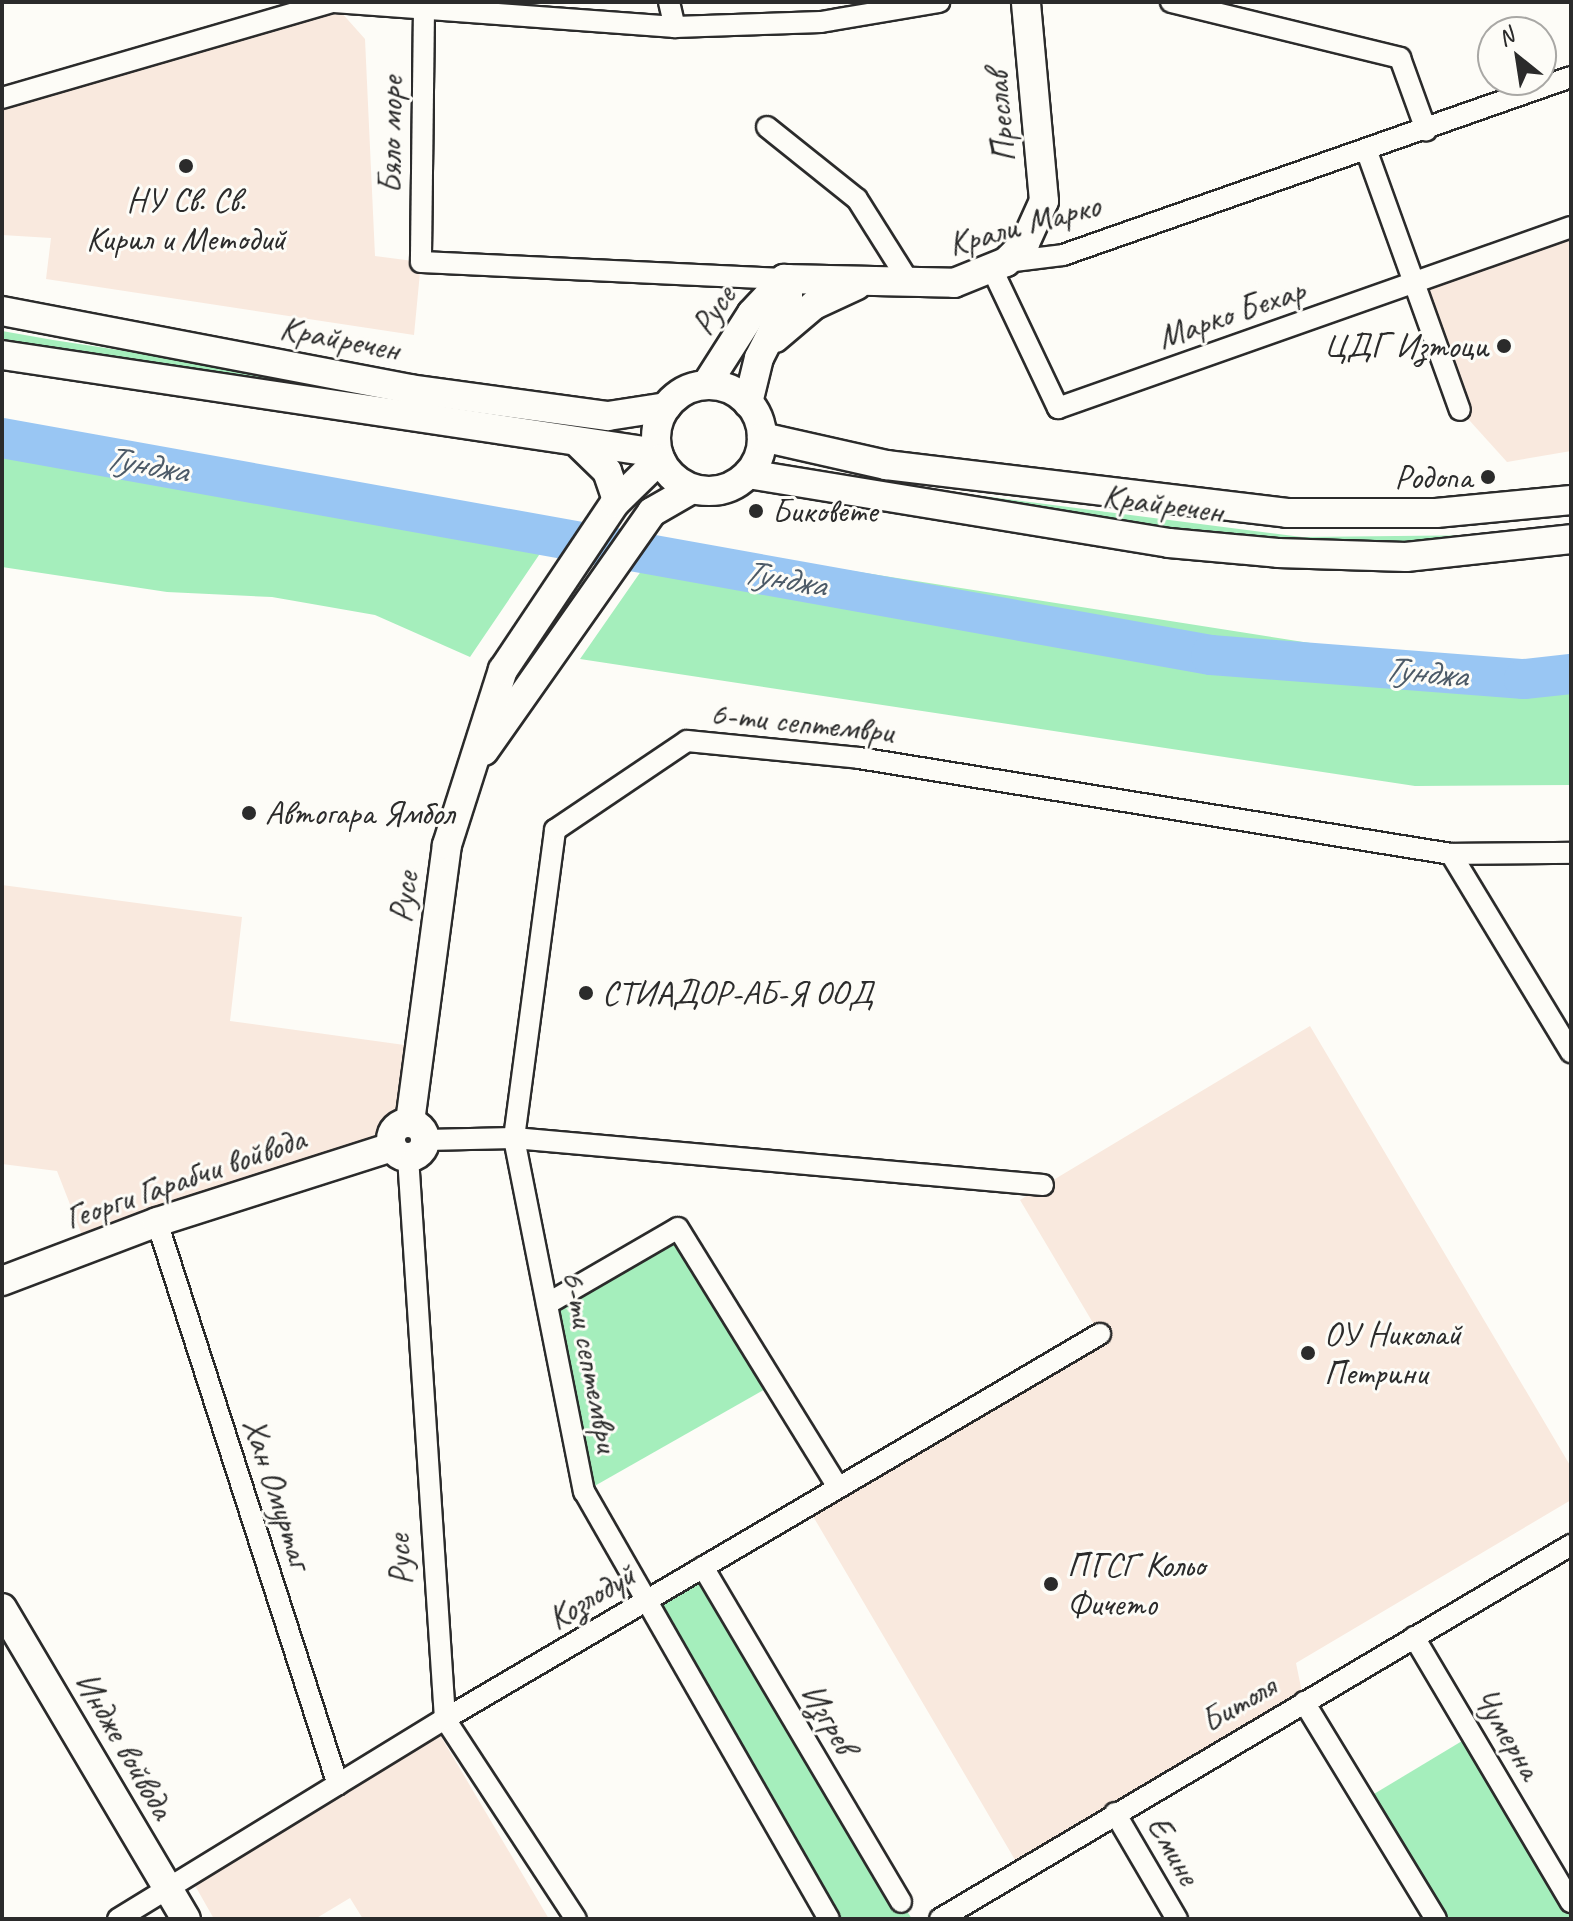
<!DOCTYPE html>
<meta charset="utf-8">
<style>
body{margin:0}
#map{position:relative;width:1573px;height:1921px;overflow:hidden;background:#fdfcf7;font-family:Caveat,sans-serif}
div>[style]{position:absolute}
.built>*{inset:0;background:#f9e9de}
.green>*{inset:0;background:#a5eebc}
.river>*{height:40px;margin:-20px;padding:0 20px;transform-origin:20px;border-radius:20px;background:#99c6f3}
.roads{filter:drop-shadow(2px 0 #2b2b2b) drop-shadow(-2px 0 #2b2b2b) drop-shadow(0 2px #2b2b2b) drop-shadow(0 -2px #2b2b2b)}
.street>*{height:20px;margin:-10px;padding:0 10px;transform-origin:10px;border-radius:10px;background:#fdfcf7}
.secondary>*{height:28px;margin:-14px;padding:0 14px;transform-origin:14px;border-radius:14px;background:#fdfcf7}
.secondary>.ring{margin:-14px;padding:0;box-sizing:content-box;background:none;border:28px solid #fdfcf7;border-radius:50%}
.dots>*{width:22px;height:22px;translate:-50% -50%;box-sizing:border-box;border:4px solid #fdfcf7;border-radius:50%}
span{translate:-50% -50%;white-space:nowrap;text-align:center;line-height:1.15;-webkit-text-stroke:6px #fdfcf7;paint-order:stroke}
.street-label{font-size:34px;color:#2b2b2b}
.poi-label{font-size:34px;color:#2b2b2b}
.right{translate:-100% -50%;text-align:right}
.left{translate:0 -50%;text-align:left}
.water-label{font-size:36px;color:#4c5a67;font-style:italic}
.frame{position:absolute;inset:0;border:4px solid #2b2b2b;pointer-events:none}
.north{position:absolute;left:1477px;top:16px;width:80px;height:80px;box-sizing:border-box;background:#fdfcf7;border:2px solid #a9a8a5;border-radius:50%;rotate:330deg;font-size:22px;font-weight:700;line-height:32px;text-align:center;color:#2b2b2b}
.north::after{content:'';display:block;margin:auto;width:28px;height:36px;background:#2b2b2b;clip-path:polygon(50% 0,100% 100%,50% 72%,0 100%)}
</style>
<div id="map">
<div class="built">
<i style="clip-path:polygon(332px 2px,365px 39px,375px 256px,421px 262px,414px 335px,46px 279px,51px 238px,2px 235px,2px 98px)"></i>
<i style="clip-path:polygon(1571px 227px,1571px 451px,1507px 462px,1460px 410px,1415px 283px)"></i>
<i style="clip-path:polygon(2px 885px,242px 917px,230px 1021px,419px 1047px,407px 1137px,87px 1248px,57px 1171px,2px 1164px)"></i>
<i style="clip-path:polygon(1310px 1026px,1571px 1467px,1571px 1500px,1296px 1663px,1304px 1702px,1021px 1870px,807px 1506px,1099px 1333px,1020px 1200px)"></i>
<i style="clip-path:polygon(440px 1735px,549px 1919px,363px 1919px,350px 1898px,315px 1919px,214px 1919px,193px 1882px)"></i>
</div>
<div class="green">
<i style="clip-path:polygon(2px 331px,53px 340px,412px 395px,378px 399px,321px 391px,2px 340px)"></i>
<i style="clip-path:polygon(2px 425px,560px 524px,470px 657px,375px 615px,272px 597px,167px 592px,2px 567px)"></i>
<i style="clip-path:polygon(936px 490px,1302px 537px,1491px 535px,1571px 525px,1571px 533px,1391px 545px,1209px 539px,937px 494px)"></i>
<i style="clip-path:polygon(662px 541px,1374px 653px,1518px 662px,1571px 657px,1571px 785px,1415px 786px,580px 659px)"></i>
<i style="clip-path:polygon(678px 1228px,774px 1384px,584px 1492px,547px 1304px)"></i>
<i style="clip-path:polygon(703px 1567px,901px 1902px,912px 1919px,829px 1919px,644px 1601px)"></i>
<i style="clip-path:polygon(1472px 1735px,1571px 1902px,1571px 1919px,1436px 1919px,1364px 1800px)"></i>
</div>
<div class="river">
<i style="left:2px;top:438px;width:1228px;rotate:10.18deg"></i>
<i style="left:1211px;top:655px;width:314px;rotate:4.4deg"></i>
<i style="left:1524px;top:679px;width:47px;rotate:-6.1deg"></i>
</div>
<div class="roads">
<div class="street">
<i style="left:334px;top:2px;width:342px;rotate:4.2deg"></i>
<i style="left:675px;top:27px;width:146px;rotate:-2deg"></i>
<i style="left:821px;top:22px;width:120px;rotate:-9.6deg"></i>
<i style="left:669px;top:2px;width:26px;rotate:77deg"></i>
<i style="left:1171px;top:2px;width:236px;rotate:13.7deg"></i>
<i style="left:1400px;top:58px;width:77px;rotate:70.1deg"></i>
<i style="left:424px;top:9px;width:253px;rotate:90.7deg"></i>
<i style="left:421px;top:262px;width:363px;rotate:2.7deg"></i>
<i style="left:2px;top:98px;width:344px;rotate:-16.2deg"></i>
<i style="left:767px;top:127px;width:115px;rotate:38.7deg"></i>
<i style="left:857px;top:199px;width:99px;rotate:57.8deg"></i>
<i style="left:1367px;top:152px;width:274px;rotate:70.2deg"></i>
<i style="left:1006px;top:262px;width:57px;rotate:-7deg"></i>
<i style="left:1063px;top:255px;width:538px;rotate:-19.31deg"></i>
<i style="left:992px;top:269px;width:154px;rotate:64.6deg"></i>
<i style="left:1058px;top:408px;width:544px;rotate:-19.43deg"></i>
<i style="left:1451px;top:854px;width:232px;rotate:58.8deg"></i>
<i style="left:426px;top:1140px;width:88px;rotate:-1.3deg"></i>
<i style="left:514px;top:1138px;width:531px;rotate:5.08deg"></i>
<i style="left:408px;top:1157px;width:563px;rotate:86.23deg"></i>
<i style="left:445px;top:1719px;width:239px;rotate:56.8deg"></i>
<i style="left:157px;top:1222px;width:591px;rotate:72.18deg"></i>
<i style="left:547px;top:1304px;width:151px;rotate:-30.1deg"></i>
<i style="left:678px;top:1228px;width:304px;rotate:58.3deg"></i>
<i style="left:703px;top:1567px;width:389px;rotate:59.4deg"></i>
<i style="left:1414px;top:1637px;width:308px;rotate:59.4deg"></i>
<i style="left:1304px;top:1702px;width:254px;rotate:58.7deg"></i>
<i style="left:1115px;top:1813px;width:123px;rotate:59.7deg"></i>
<i style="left:118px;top:1919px;width:383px;rotate:-31.5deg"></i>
<i style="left:445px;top:1719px;width:760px;rotate:-30.45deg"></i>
<i style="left:829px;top:1919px;width:492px;rotate:-119.8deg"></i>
<i style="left:584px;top:1492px;width:361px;rotate:-101.2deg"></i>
<i style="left:514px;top:1138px;width:311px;rotate:-82.4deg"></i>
<i style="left:555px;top:830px;width:159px;rotate:-34deg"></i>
<i style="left:687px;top:741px;width:173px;rotate:5.6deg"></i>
<i style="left:859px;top:758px;width:600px;rotate:9.21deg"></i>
<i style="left:1451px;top:854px;width:120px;rotate:-0.5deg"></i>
<i style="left:940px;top:1919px;width:734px;rotate:-30.66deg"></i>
</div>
<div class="secondary">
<i style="left:2px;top:311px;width:415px;rotate:10.8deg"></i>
<i style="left:410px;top:389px;width:200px;rotate:7.8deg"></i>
<i style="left:608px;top:416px;width:59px;rotate:-8.8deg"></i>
<i style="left:775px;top:338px;width:51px;rotate:-40.2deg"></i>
<i style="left:814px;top:305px;width:47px;rotate:-24.9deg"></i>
<i style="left:2px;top:355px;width:663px;rotate:8.5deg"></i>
<i style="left:706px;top:385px;width:85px;rotate:-57.4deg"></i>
<i style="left:752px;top:313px;width:47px;rotate:-46.7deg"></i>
<i style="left:784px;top:279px;width:170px;rotate:1.3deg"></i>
<i style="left:954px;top:283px;width:56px;rotate:-22deg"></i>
<i style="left:1006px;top:262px;width:27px;rotate:-45deg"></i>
<i style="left:1025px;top:243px;width:46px;rotate:-65.7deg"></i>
<i style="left:1044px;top:201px;width:200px;rotate:-95.2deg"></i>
<i class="ring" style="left:656px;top:385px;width:78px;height:78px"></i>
<i style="left:748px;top:403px;width:46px;rotate:-76.3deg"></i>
<i style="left:759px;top:358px;width:64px;rotate:-63deg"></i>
<i style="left:788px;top:301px;width:22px;rotate:-90deg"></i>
<i style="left:762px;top:437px;width:127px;rotate:12.7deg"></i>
<i style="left:886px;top:465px;width:404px;rotate:6.8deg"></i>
<i style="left:1287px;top:513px;width:149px"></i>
<i style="left:1436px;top:513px;width:136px;rotate:-5.5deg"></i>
<i style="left:579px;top:444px;width:39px;rotate:44deg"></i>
<i style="left:607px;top:471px;width:31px;rotate:71deg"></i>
<i style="left:748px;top:474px;width:427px;rotate:9.3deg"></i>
<i style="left:1169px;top:543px;width:109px;rotate:5.2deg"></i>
<i style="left:1278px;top:553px;width:128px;rotate:1.8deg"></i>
<i style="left:1406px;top:557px;width:166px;rotate:-6.2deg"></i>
<i style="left:484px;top:751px;width:292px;rotate:-54.9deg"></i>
<i style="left:652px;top:512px;width:46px;rotate:-29.9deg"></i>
<i style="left:410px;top:1122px;width:279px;rotate:-82.4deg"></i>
<i style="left:447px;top:845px;width:184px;rotate:-72.3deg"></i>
<i style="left:503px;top:670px;width:201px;rotate:-56.2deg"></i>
<i style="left:615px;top:503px;width:63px;rotate:-44.4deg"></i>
<i class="ring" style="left:391px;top:1123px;width:6px;height:6px"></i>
<i style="left:2px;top:1281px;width:166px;rotate:-20.8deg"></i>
<i style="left:157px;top:1222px;width:247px;rotate:-17.7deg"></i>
<i style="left:2px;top:1608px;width:361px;rotate:59.4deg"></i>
</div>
</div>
<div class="dots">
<i style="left:186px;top:166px;background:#2b2b2b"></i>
<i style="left:1504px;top:346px;background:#2b2b2b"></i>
<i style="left:1488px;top:477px;background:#2b2b2b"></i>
<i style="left:756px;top:511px;background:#2b2b2b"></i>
<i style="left:249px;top:813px;background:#2b2b2b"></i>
<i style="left:586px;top:993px;background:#2b2b2b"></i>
<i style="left:1308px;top:1353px;background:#2b2b2b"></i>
<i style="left:1051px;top:1584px;background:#2b2b2b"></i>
</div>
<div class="street-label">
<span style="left:1000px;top:117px;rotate:-95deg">Преслав</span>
<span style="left:390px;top:135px;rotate:-89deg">Бяло море</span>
<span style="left:1024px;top:224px;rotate:-15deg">Крали Марко</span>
<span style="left:713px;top:310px;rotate:-56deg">Русе</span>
<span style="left:1231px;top:313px;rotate:-19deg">Марко Бехар</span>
<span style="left:340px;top:338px;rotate:11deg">Крайречен</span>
<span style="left:1163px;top:503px;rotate:8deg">Крайречен</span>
<span style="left:802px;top:722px;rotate:6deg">6-ти септември</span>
<span style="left:403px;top:897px;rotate:-82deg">Русе</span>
<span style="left:185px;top:1178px;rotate:-19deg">Георги Гарабчи войвода</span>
<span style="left:591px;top:1361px;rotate:79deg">6-ти септември</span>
<span style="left:278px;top:1493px;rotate:72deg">Хан Омуртаг</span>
<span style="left:399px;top:1560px;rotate:-94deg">Русе</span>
<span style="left:591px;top:1596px;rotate:-31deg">Козлодуй</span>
<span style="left:1238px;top:1703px;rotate:-30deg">Битоля</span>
<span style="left:829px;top:1718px;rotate:59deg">Изгрев</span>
<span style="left:1508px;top:1733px;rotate:59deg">Чумерна</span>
<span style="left:125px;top:1745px;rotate:60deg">Индже войвода</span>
<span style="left:1174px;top:1850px;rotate:60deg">Емине</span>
</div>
<div class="poi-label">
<span style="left:186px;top:219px">НУ Св. Св.<br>Кирил и Методий</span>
<span class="right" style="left:1488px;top:346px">ЦДГ Изтоци</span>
<span class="right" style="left:1472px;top:477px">Родопа</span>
<span class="left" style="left:772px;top:511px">Биковете</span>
<span class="left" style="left:265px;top:813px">Автогара Ямбол</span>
<span class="left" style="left:602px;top:993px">СТИАДОР-АБ-Я ООД</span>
<span class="left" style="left:1324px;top:1353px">ОУ Николай<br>Петрини</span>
<span class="left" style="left:1067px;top:1584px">ПГСГ Кольо<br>Фичето</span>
</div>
<div class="water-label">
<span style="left:146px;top:464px;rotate:10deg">Тунджа</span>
<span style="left:784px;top:578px;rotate:10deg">Тунджа</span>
<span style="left:1425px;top:672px;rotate:5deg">Тунджа</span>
</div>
<div class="frame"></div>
<div class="north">N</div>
</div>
